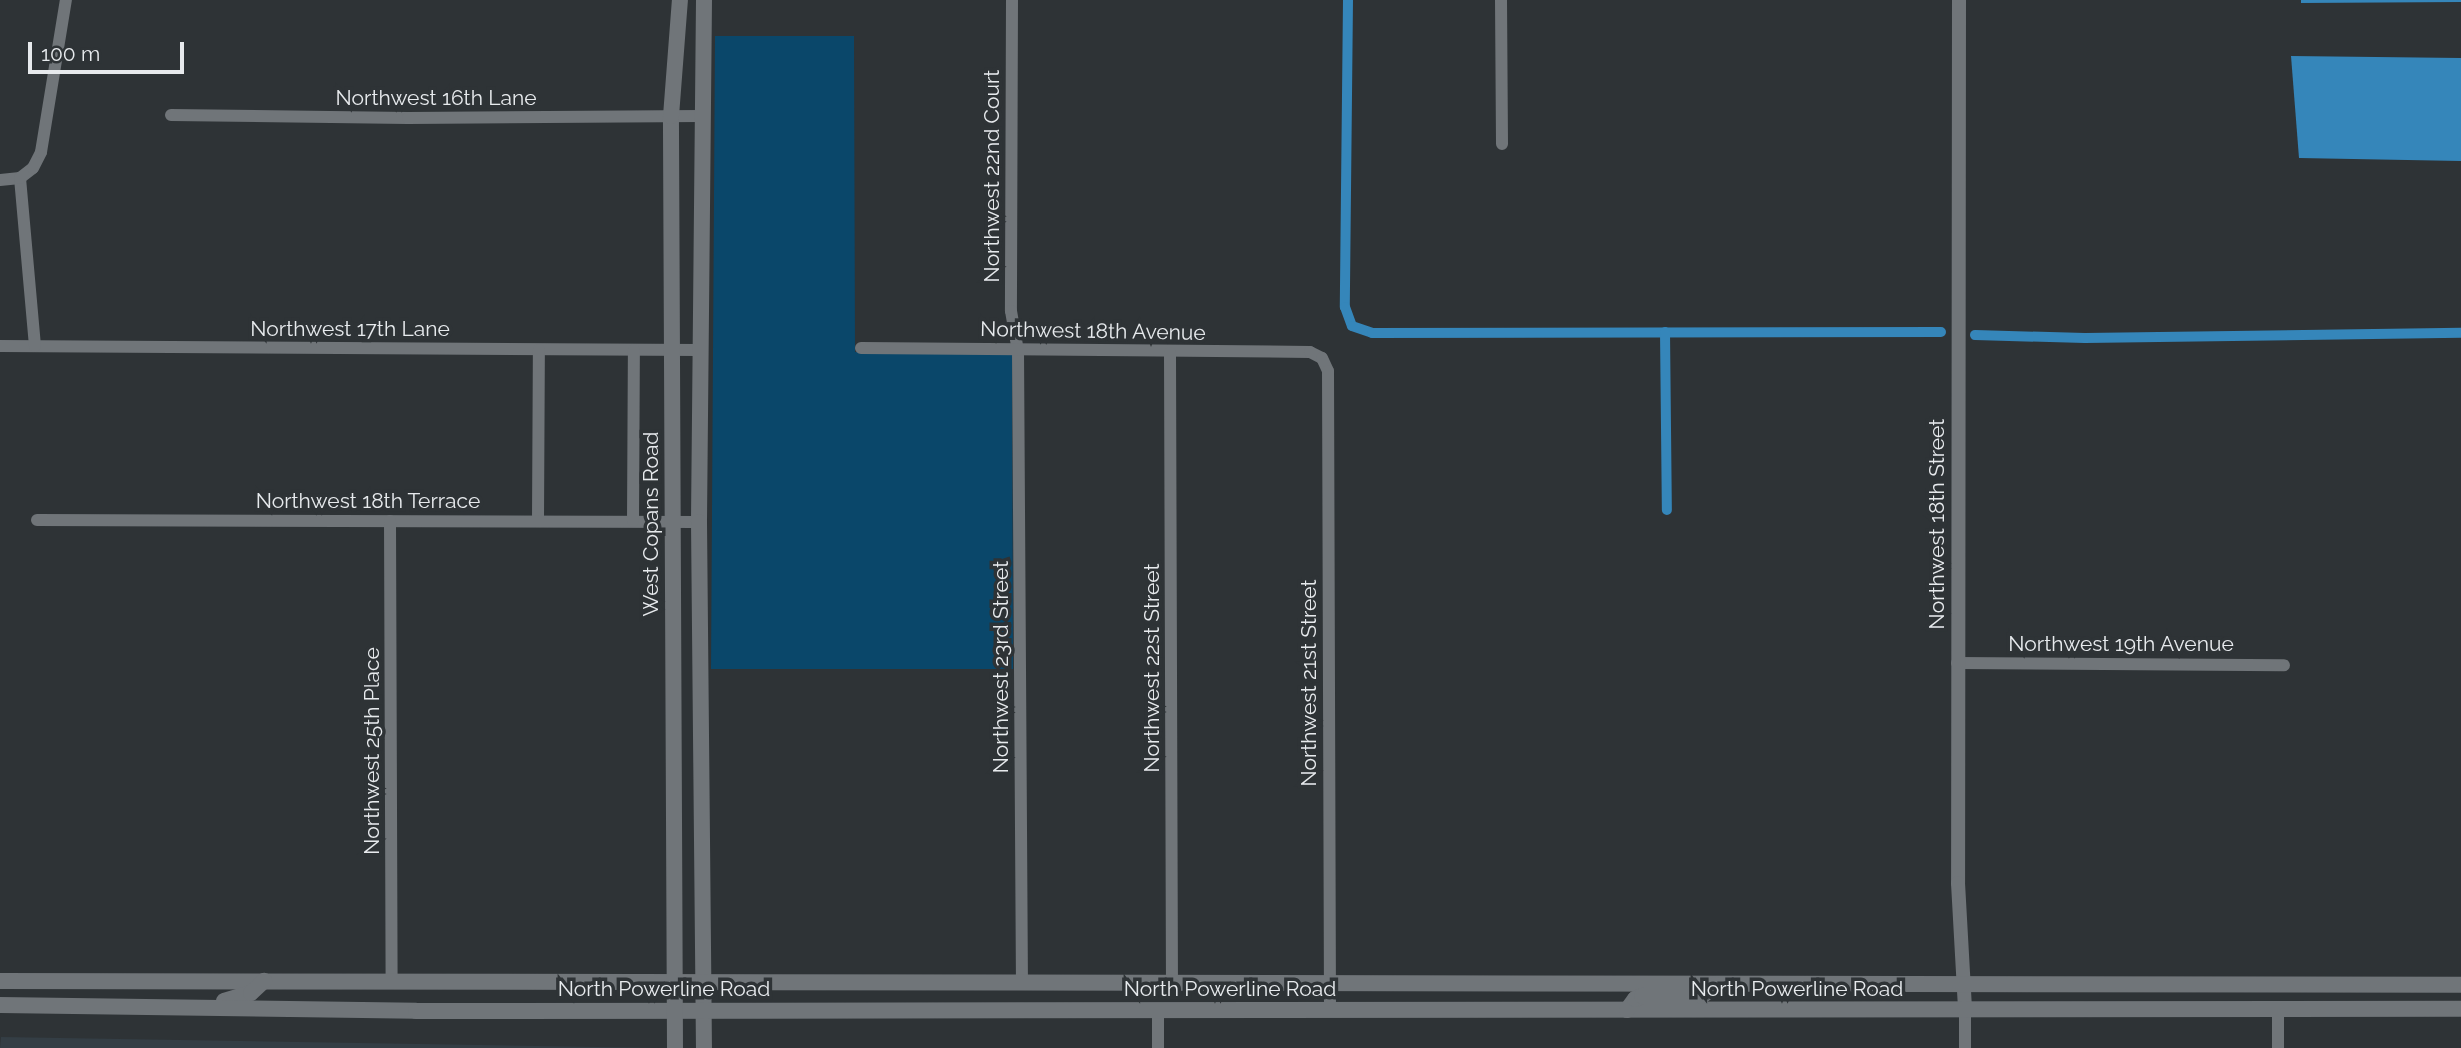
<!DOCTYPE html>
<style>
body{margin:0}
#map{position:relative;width:2461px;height:1048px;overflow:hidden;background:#2e3336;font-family:Raleway,sans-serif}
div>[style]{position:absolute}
.built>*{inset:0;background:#343e45}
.green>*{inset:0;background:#0a476a}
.water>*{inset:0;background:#3586ba}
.canal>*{height:10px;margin:-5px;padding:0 5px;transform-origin:5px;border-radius:5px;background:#3586ba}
.minor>*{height:12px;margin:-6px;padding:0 6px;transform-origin:6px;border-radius:6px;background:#707579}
.tertiary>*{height:14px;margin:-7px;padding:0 7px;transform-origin:7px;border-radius:7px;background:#707579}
.secondary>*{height:16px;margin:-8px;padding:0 8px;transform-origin:8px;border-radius:8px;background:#707579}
span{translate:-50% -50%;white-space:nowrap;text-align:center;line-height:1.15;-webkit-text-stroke:7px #2e3336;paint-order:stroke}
.street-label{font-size:21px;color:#e7eaed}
.scale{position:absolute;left:28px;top:42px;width:156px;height:32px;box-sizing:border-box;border:4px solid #e7eaed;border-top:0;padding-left:9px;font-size:21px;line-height:24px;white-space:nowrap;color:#e7eaed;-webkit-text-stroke:5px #2e3336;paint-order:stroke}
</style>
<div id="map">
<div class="built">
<i style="clip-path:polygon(1px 1037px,660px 1048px,0 1048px)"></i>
</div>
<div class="green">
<i style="clip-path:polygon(715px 36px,854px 36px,855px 352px,1012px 353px,1013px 669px,711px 669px)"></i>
</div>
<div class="water">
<i style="clip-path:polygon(2301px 0,2461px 0,2461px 2px,2301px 3px)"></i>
<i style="clip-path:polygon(2291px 56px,2461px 58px,2461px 161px,2299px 158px)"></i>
</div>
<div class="canal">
<i style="left:1348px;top:0;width:307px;rotate:90.6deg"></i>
<i style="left:1345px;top:307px;width:20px;rotate:70deg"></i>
<i style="left:1352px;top:326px;width:21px;rotate:19deg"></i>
<i style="left:1372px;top:333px;width:569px;rotate:-0.1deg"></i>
<i style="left:1665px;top:332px;width:178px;rotate:89.4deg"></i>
<i style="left:1975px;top:335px;width:110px;rotate:1.6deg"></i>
<i style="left:2085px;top:338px;width:376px;rotate:-0.8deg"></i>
</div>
<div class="minor">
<i style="left:1012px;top:0;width:311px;rotate:90.2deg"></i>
<i style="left:1011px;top:311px;width:41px;rotate:80.1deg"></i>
<i style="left:1018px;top:351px;width:632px;rotate:89.64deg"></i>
<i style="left:1501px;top:0;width:144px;rotate:89.6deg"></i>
<i style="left:171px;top:115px;width:237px;rotate:0.7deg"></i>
<i style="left:408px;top:118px;width:293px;rotate:-0.4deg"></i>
<i style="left:0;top:180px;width:20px;rotate:-6deg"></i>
<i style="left:0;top:346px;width:699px;rotate:0.33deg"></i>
<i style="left:35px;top:346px;width:169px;rotate:-95.1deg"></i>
<i style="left:20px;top:178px;width:16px;rotate:-38deg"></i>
<i style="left:33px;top:168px;width:18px;rotate:-63deg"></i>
<i style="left:41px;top:152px;width:154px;rotate:-80.7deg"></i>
<i style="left:861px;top:348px;width:449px;rotate:0.5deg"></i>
<i style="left:1310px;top:352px;width:13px;rotate:27deg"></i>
<i style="left:1322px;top:358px;width:14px;rotate:65deg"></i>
<i style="left:1328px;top:371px;width:638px;rotate:89.82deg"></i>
<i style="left:1170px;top:353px;width:630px;rotate:89.82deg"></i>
<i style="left:538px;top:519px;width:169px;rotate:-89.7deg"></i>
<i style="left:37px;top:520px;width:662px;rotate:0.17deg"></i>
<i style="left:390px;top:521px;width:460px;rotate:89.8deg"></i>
<i style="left:633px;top:521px;width:171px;rotate:-89.7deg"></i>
<i style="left:1957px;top:663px;width:327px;rotate:0.4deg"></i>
<i style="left:2278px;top:1008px;width:40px;rotate:90deg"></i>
<i style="left:1965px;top:1010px;width:38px;rotate:90deg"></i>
<i style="left:1158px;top:1048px;width:37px;rotate:-90deg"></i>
</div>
<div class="tertiary">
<i style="left:1959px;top:0;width:883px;rotate:90.06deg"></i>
<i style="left:1958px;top:883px;width:127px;rotate:86.8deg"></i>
</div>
<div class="secondary">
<i style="left:704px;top:0;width:522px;rotate:90.55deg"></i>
<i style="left:699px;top:522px;width:526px;rotate:89.46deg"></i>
<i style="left:0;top:981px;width:2461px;rotate:0.09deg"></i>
<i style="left:224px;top:1001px;width:28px;rotate:-17deg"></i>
<i style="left:251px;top:993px;width:18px;rotate:-43deg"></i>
<i style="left:0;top:1005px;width:416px;rotate:0.8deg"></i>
<i style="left:416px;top:1011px;width:2045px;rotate:-0.06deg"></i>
<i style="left:1627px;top:1010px;width:14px;rotate:-54deg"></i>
<i style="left:1635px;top:999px;width:8px;rotate:-23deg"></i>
<i style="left:1642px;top:996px;width:60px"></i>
<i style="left:1702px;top:996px;width:18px;rotate:-38deg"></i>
<i style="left:675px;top:1048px;width:932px;rotate:-90.25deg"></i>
<i style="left:671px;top:116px;width:116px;rotate:-85.6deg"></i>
</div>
<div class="street-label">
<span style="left:436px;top:98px">Northwest 16th Lane</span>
<span style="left:992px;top:176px;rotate:-90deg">Northwest 22nd Court</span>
<span style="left:350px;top:329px">Northwest 17th Lane</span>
<span style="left:1093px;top:331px;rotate:1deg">Northwest 18th Avenue</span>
<span style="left:368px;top:501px">Northwest 18th Terrace</span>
<span style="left:651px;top:524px;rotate:-90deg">West Copans Road</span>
<span style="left:1937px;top:524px;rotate:-90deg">Northwest 18th Street</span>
<span style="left:2121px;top:644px">Northwest 19th Avenue</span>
<span style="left:1001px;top:667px;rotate:-90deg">Northwest 23rd Street</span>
<span style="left:1152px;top:668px;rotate:-90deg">Northwest 22st Street</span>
<span style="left:1309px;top:683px;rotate:-90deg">Northwest 21st Street</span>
<span style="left:372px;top:751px;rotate:-90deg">Northwest 25th Place</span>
<span style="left:664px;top:989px">North Powerline Road</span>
<span style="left:1230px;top:989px">North Powerline Road</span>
<span style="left:1797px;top:989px">North Powerline Road</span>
</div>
<div class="scale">100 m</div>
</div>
